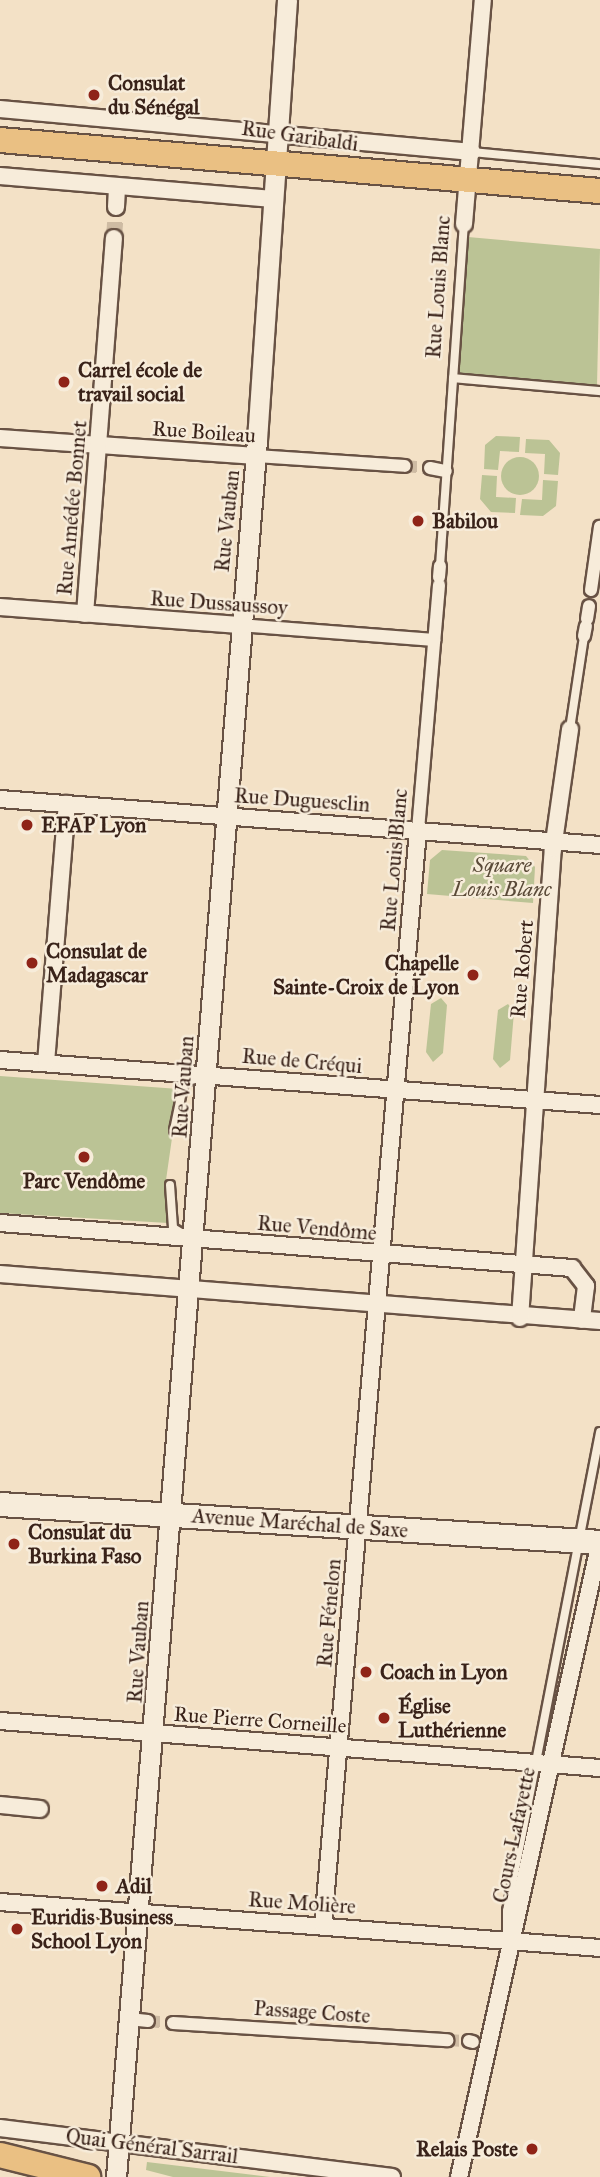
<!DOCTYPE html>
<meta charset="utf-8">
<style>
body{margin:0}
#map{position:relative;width:600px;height:2177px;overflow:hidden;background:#f3e1c6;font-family:"IM FELL Great Primer",serif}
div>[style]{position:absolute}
.green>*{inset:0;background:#bbc395}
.round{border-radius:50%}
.pedestrian-tunnel>*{height:12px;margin-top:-6px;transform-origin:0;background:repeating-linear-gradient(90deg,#cebba3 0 12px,transparent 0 18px)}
.minor-tunnel>*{height:16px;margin-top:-8px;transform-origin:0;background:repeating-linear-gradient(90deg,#cebba3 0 16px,transparent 0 24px)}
.roads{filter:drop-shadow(2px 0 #685244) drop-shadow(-2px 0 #685244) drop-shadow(0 2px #685244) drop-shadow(0 -2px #685244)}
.service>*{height:8px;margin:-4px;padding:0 4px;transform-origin:4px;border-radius:4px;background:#f7ecda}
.pedestrian>*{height:12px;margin:-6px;padding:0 6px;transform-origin:6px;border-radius:6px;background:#f7ecda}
.minor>*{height:16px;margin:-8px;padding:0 8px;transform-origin:8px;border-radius:8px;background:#f7ecda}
.tertiary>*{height:19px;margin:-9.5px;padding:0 9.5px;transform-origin:9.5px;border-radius:9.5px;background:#f7ecda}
.secondary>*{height:23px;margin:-11.5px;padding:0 11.5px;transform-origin:11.5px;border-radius:11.5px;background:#f7ecda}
.primary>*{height:24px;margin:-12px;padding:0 12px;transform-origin:12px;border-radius:12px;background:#eac083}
.dots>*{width:19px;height:19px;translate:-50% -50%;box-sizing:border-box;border:4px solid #f7ecda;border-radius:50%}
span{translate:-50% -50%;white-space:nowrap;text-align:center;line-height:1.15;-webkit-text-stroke:5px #f7ecda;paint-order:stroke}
.poi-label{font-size:21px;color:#392219;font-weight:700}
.left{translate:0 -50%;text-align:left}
.right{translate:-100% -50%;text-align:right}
.street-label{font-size:21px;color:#392219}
.park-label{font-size:21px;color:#5a4a38;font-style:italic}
</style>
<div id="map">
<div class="green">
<i style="clip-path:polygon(468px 237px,600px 249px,597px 386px,456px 374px)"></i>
<i style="clip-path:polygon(496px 436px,520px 437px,519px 452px,500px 451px,498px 470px,484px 469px,485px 445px)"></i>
<i style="clip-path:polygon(526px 439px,549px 440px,560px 453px,558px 475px,544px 474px,545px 454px,525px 453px)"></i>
<i class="round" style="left:501px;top:457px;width:38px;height:38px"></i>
<i style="clip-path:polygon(482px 475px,497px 476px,496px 497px,516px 498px,515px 513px,491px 512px,480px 499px)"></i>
<i style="clip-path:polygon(543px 480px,558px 481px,556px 506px,543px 516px,520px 515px,522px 499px,542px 500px)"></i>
<i style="clip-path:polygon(442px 850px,526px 856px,535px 867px,533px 903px,427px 894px,430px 860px)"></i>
<i style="clip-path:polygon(441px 998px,447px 1005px,443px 1053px,433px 1062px,426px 1052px,431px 1004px)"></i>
<i style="clip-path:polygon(508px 1004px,514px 1012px,510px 1060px,500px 1068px,493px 1059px,498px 1010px)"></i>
<i style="clip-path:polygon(0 1076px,179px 1089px,165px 1187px,168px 1223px,0 1213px)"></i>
<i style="clip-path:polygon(147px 2162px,270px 2177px,173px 2177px,146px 2170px)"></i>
</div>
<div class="pedestrian-tunnel">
<i style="left:405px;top:466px;width:25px;rotate:5deg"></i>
<i style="left:148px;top:2021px;width:25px;rotate:5deg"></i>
<i style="left:447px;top:2040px;width:22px;rotate:3deg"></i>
</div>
<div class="minor-tunnel">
<i style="left:114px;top:238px;width:31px;rotate:-86deg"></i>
</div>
<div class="roads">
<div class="service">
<i style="left:472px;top:152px;width:129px;rotate:5.4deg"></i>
<i style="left:453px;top:378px;width:148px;rotate:5.1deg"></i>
<i style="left:440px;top:566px;width:343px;rotate:-86deg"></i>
<i style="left:570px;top:729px;width:94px;rotate:-81.4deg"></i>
<i style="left:174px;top:1130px;width:49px;rotate:-78.2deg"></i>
<i style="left:184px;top:1082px;width:11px;rotate:-15deg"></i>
<i style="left:170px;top:1185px;width:43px;rotate:86deg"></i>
<i style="left:173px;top:1228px;width:12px;rotate:31deg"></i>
<i style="left:507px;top:1938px;width:27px;rotate:-90deg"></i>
<i style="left:507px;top:1911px;width:488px;rotate:-79deg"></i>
</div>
<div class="pedestrian">
<i style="left:256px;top:456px;width:149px;rotate:3.8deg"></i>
<i style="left:430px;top:468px;width:16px;rotate:11deg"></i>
<i style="left:439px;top:577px;width:11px;rotate:-85deg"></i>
<i style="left:591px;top:590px;width:64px;rotate:-81.9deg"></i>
<i style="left:587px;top:619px;width:13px;rotate:-81deg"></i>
<i style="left:239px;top:625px;width:196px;rotate:4.4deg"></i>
<i style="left:584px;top:636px;width:10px;rotate:-79deg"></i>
<i style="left:418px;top:830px;width:246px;rotate:-85.1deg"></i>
<i style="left:129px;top:2019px;width:19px;rotate:6deg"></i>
<i style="left:173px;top:2023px;width:275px;rotate:3.6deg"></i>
<i style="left:469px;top:2041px;width:4px;rotate:14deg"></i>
</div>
<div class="minor">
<i style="left:0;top:109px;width:474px;rotate:5.2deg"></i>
<i style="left:0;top:176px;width:274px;rotate:4.8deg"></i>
<i style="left:116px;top:207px;width:20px;rotate:-87deg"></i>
<i style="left:464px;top:224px;width:225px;rotate:-85.2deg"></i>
<i style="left:0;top:438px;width:257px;rotate:4deg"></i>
<i style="left:0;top:607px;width:240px;rotate:4.3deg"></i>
<i style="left:85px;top:614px;width:377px;rotate:-85.6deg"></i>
<i style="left:0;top:799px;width:602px;rotate:4.38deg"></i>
<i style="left:0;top:1060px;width:602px;rotate:4.29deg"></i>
<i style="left:46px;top:1063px;width:260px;rotate:-85.4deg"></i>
<i style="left:0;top:1223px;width:574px;rotate:4.5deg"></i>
<i style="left:572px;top:1268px;width:23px;rotate:52deg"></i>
<i style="left:586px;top:1286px;width:34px;rotate:97deg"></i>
<i style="left:0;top:1274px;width:602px;rotate:4.48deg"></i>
<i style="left:520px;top:1318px;width:470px;rotate:-86deg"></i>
<i style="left:553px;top:849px;width:121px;rotate:-81.9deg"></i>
<i style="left:0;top:1721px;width:602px;rotate:4.48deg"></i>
<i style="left:0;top:1805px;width:40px;rotate:5.7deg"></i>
<i style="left:0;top:1902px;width:602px;rotate:4.38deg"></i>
<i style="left:323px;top:1925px;width:1099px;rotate:-85.04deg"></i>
<i style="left:0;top:2128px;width:395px;rotate:7.1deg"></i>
<i style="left:459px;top:2177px;width:650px;rotate:-77.48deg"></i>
</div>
<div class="tertiary">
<i style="left:116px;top:2177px;width:1743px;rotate:-85.36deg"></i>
<i style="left:257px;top:440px;width:441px;rotate:-86.1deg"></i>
</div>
<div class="secondary">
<i style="left:0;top:1504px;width:601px;rotate:3.62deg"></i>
</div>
<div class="primary">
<i style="left:0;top:140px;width:602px;rotate:4.86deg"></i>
<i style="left:0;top:2155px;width:91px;rotate:14deg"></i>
</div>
</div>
<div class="dots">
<i style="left:94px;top:95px;background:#8f2418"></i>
<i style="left:64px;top:382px;background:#8f2418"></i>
<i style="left:418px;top:521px;background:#8f2418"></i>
<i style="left:27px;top:825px;background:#8f2418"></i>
<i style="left:32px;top:963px;background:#8f2418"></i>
<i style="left:473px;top:975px;background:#8f2418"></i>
<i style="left:84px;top:1157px;background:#8f2418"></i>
<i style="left:14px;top:1544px;background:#8f2418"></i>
<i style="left:366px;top:1672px;background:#8f2418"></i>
<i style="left:384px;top:1718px;background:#8f2418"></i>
<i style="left:102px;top:1886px;background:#8f2418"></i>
<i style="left:17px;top:1929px;background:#8f2418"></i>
<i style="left:532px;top:2149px;background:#8f2418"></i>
</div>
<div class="poi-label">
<span class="left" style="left:108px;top:95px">Consulat<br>du Sénégal</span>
<span class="left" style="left:78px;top:382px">Carrel école de<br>travail social</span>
<span class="left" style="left:432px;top:521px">Babilou</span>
<span class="left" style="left:41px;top:825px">EFAP Lyon</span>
<span class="left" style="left:46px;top:963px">Consulat de<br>Madagascar</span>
<span class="right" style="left:459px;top:975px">Chapelle<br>Sainte-Croix de Lyon</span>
<span style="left:84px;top:1181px">Parc Vendôme</span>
<span class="left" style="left:28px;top:1544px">Consulat du<br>Burkina Faso</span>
<span class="left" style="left:380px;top:1672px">Coach in Lyon</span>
<span class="left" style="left:398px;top:1718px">Église<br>Luthérienne</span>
<span class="left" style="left:116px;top:1886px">Adil</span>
<span class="left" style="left:31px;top:1929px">Euridis Business<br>School Lyon</span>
<span class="right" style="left:518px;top:2149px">Relais Poste</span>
</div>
<div class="street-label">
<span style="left:300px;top:136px;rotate:8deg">Rue Garibaldi</span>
<span style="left:438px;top:287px;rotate:-86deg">Rue Louis Blanc</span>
<span style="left:204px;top:432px;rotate:4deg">Rue Boileau</span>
<span style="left:72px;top:508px;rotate:-85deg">Rue Amédée Bonnet</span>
<span style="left:227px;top:521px;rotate:-84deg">Rue Vauban</span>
<span style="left:219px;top:603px;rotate:4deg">Rue Dussaussoy</span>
<span style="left:302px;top:800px;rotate:4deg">Rue Duguesclin</span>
<span style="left:394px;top:860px;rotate:-85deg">Rue Louis Blanc</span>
<span style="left:522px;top:969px;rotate:-85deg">Rue Robert</span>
<span style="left:302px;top:1061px;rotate:5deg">Rue de Créqui</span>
<span style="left:183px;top:1087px;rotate:-86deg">Rue Vauban</span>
<span style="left:317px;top:1228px;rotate:5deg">Rue Vendôme</span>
<span style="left:300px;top:1523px;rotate:4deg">Avenue Maréchal de Saxe</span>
<span style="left:329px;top:1613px;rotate:-85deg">Rue Fénelon</span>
<span style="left:138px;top:1652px;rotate:-86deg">Rue Vauban</span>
<span style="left:260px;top:1720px;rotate:4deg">Rue Pierre Corneille</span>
<span style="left:514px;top:1835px;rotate:-78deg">Cours Lafayette</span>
<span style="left:302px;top:1903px;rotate:4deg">Rue Molière</span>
<span style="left:312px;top:2012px;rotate:4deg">Passage Coste</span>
<span style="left:152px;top:2146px;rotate:7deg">Quai Général Sarrail</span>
</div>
<div class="park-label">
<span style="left:502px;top:877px">Square<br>Louis Blanc</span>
</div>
</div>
